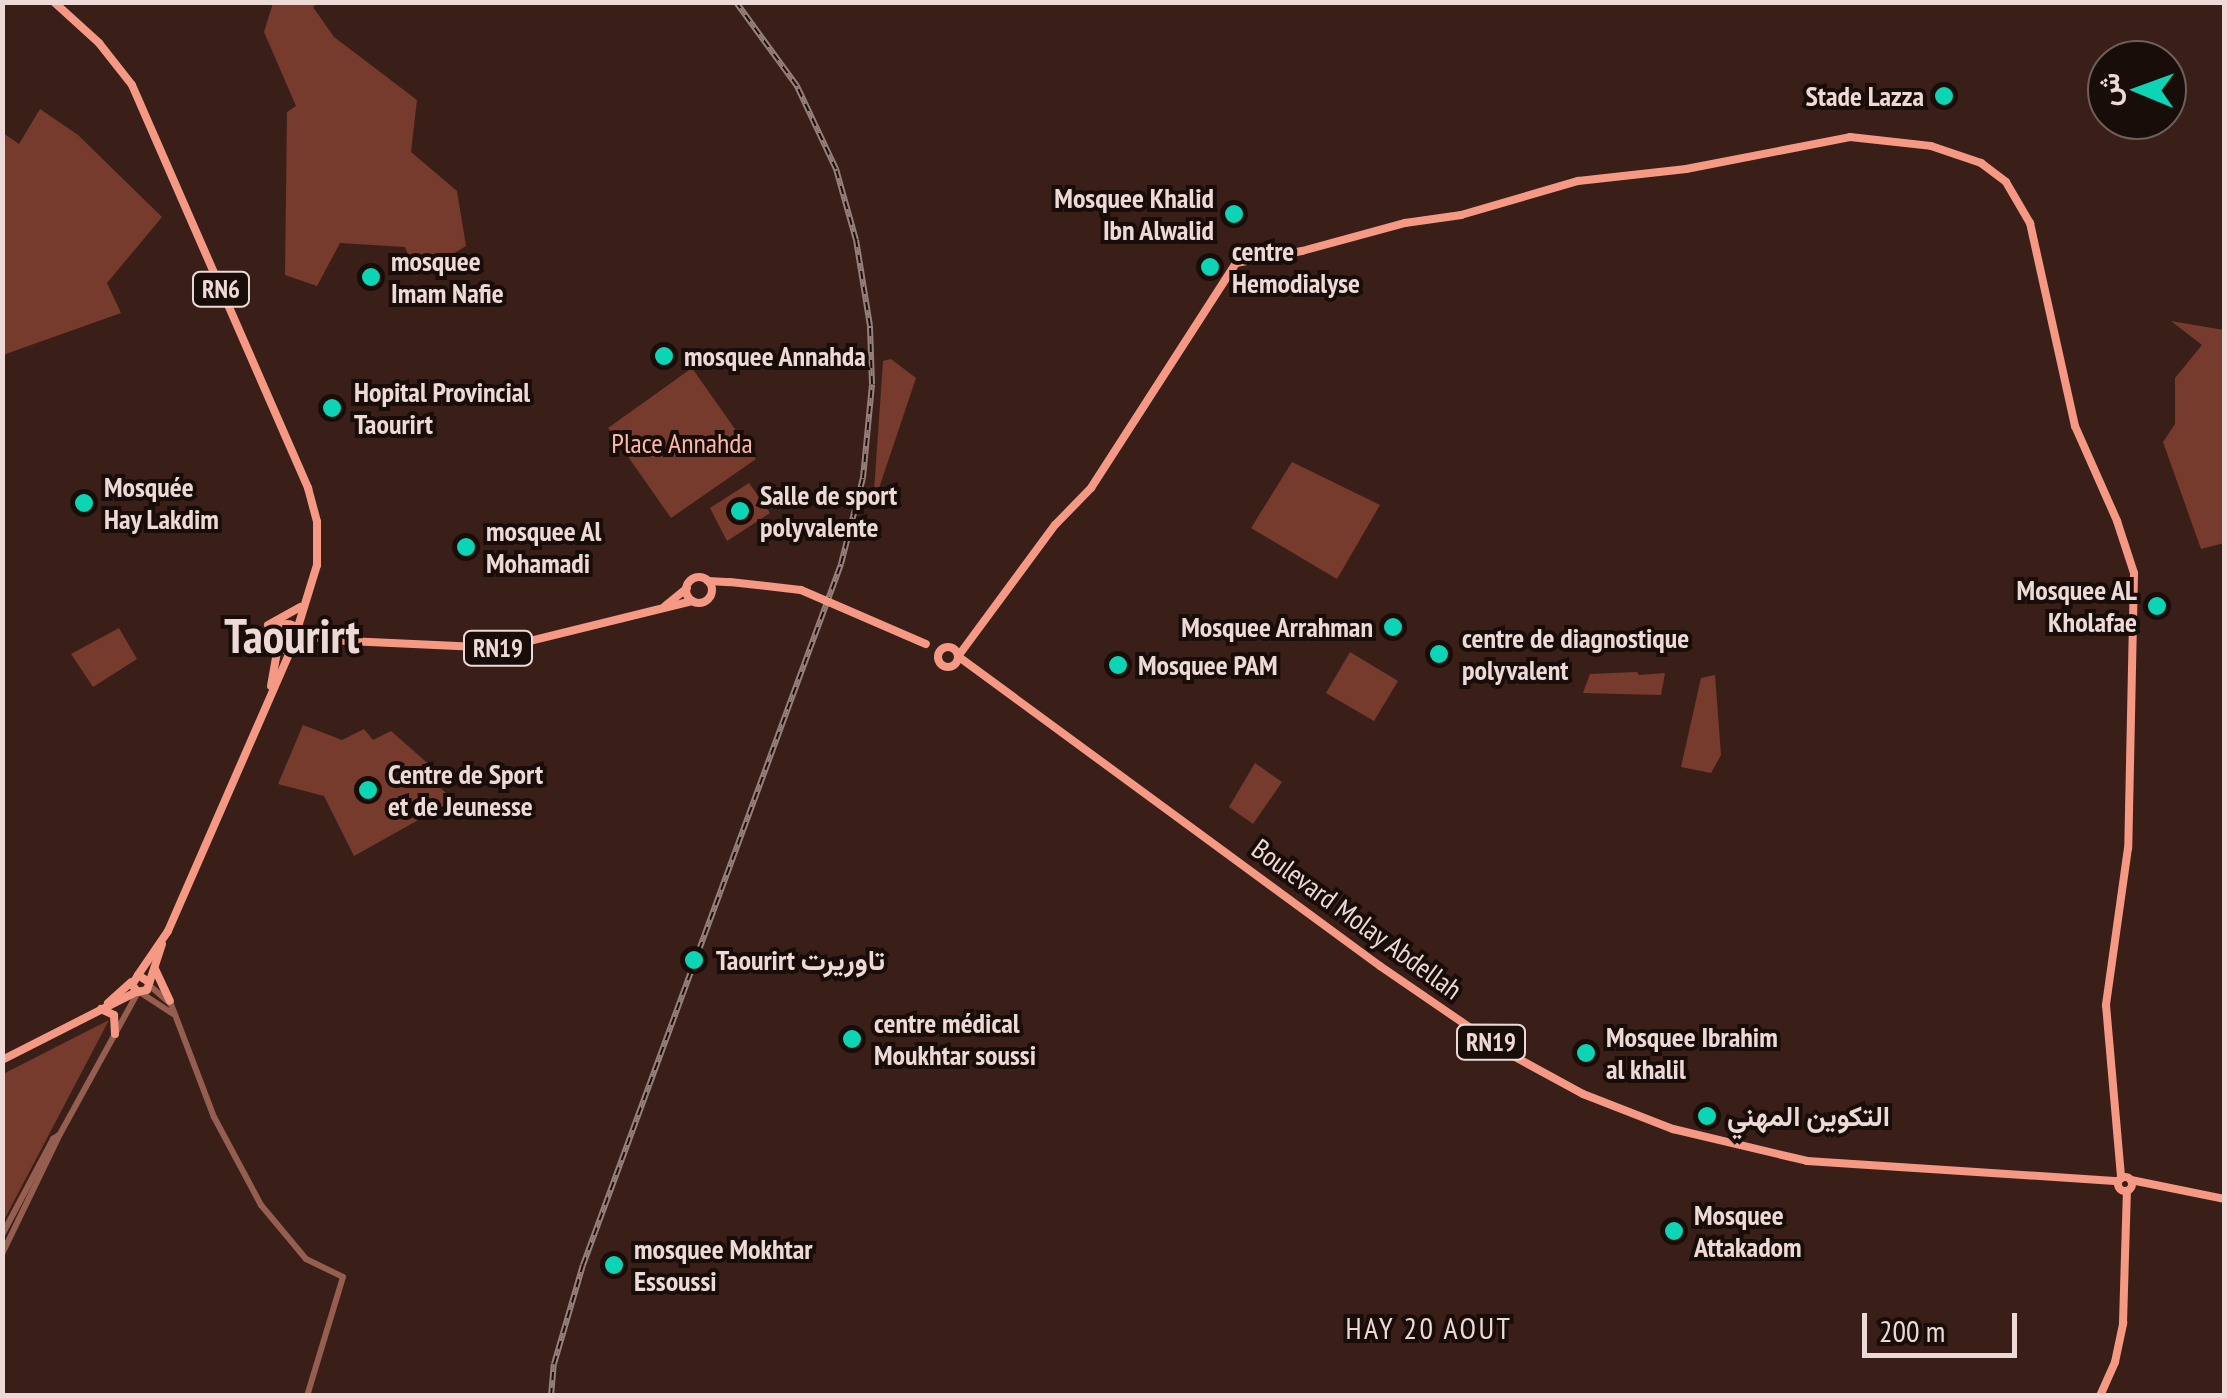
<!DOCTYPE html>
<meta charset="utf-8">
<style>
body{margin:0}
#map{position:relative;width:2227px;height:1398px;overflow:hidden;background:#3a1f19;font-family:"PT Sans Narrow",Vazirmatn,sans-serif}
div>[style]{position:absolute}
.green>*{inset:0;background:#763b2d}
.minor>*{height:6px;margin:-3px;padding:0 3px;transform-origin:3px;border-radius:3px;background:#955e50}
.major>*{height:8px;margin:-4px;padding:0 4px;transform-origin:4px;border-radius:4px;background:#f59984}
.major>.ring{margin:-4px;padding:0;box-sizing:content-box;background:none;border:8px solid #f59984;border-radius:50%}
.rail>*{height:6px;margin-top:-3px;transform-origin:0;background:repeating-linear-gradient(90deg,#190d0a 0 8px,#97807b 0 16px);box-sizing:border-box;border-block:2px solid #97807b}
.major-bridge>*{height:8px;margin:-4px;padding:0 4px;transform-origin:4px;border-radius:4px;background:#f59984}
.dots>*{width:28px;height:28px;translate:-50% -50%;box-sizing:border-box;border:5px solid #190d0a;border-radius:50%}
span{translate:-50% -50%;white-space:nowrap;text-align:center;line-height:1.15;-webkit-text-stroke:8px #190d0a;paint-order:stroke}
.shield-label span{padding:2px 8px;background:#190d0a;border:2px solid;border-radius:8px;-webkit-text-stroke-width:0}
.shield-label{font-size:25px;color:#edd9d5;font-weight:700}
.poi-label{font-size:28px;color:#edd9d5;font-weight:700}
.right{translate:-100% -50%;text-align:right}
.left{translate:0 -50%;text-align:left}
.park-label{font-size:28px;color:#fbb7a6}
.street-label{font-size:28px;color:#edd9d5}
.neighbourhood-label{font-size:30px;color:#edd9d5;letter-spacing:2.5px}
.town-label{font-size:48px;color:#edd9d5;font-weight:700}
.frame{position:absolute;inset:0;border:5px solid #edd9d5;pointer-events:none}
.north{position:absolute;left:2087px;top:40px;width:100px;height:100px;box-sizing:border-box;background:#190d0a;border:2px solid #6e5f5b;border-radius:50%;rotate:271deg;font-size:28px;font-weight:700;line-height:40px;text-align:center;color:#edd9d5}
.north::after{content:'';display:block;margin:auto;width:35px;height:45px;background:#0bd5b5;clip-path:polygon(50% 0,100% 100%,50% 72%,0 100%)}
.scale{position:absolute;left:1862px;top:1313px;width:155px;height:45px;box-sizing:border-box;border:5px solid #edd9d5;border-top:0;padding-left:12px;font-size:30px;line-height:35px;white-space:nowrap;color:#edd9d5;-webkit-text-stroke:8px #190d0a;paint-order:stroke}
</style>
<div id="map">
<div class="green">
<i style="clip-path:polygon(273px 3px,318px 3px,313px 7px,334px 37px,417px 100px,411px 152px,457px 191px,466px 246px,416px 276px,405px 247px,340px 243px,317px 286px,285px 275px,287px 112px,296px 106px,264px 32px)"></i>
<i style="clip-path:polygon(40px 109px,78px 135px,162px 217px,107px 283px,121px 313px,3px 355px,3px 133px,19px 144px)"></i>
<i style="clip-path:polygon(2171px 321px,2224px 330px,2224px 543px,2201px 549px,2163px 442px,2175px 424px,2175px 378px,2202px 345px)"></i>
<i style="clip-path:polygon(891px 359px,916px 378px,873px 506px,883px 361px)"></i>
<i style="clip-path:polygon(692px 368px,756px 459px,671px 518px,608px 428px)"></i>
<i style="clip-path:polygon(1292px 462px,1380px 505px,1337px 579px,1251px 528px)"></i>
<i style="clip-path:polygon(749px 483px,770px 513px,727px 541px,710px 508px)"></i>
<i style="clip-path:polygon(119px 628px,137px 659px,93px 687px,71px 654px)"></i>
<i style="clip-path:polygon(1350px 652px,1398px 681px,1374px 721px,1326px 693px)"></i>
<i style="clip-path:polygon(1637px 672px,1639px 675px,1665px 673px,1661px 695px,1583px 693px,1590px 674px)"></i>
<i style="clip-path:polygon(1715px 675px,1721px 755px,1711px 773px,1681px 767px,1701px 678px)"></i>
<i style="clip-path:polygon(303px 725px,342px 740px,364px 729px,373px 740px,391px 731px,441px 775px,435px 783px,454px 800px,354px 856px,324px 796px,278px 784px)"></i>
<i style="clip-path:polygon(1255px 763px,1282px 782px,1253px 824px,1229px 807px)"></i>
<i style="clip-path:polygon(109px 1020px,3px 1222px,3px 1074px)"></i>
</div>
<div class="minor">
<i style="left:149px;top:985px;width:29px;rotate:41deg"></i>
<i style="left:171px;top:1004px;width:121px;rotate:69.2deg"></i>
<i style="left:214px;top:1117px;width:100px;rotate:61.9deg"></i>
<i style="left:261px;top:1205px;width:70px;rotate:50.2deg"></i>
<i style="left:306px;top:1259px;width:41px;rotate:25.9deg"></i>
<i style="left:343px;top:1277px;width:124px;rotate:106.8deg"></i>
<i style="left:141px;top:993px;width:38px;rotate:33deg"></i>
<i style="left:2px;top:1235px;width:109px;rotate:-62deg"></i>
<i style="left:53px;top:1139px;width:7px;rotate:-34deg"></i>
<i style="left:2px;top:1254px;width:133px;rotate:-64.2deg"></i>
<i style="left:60px;top:1134px;width:162px;rotate:-61.2deg"></i>
</div>
<div class="major">
<i style="left:54px;top:2px;width:61px;rotate:42.3deg"></i>
<i style="left:99px;top:43px;width:53px;rotate:51.8deg"></i>
<i style="left:132px;top:85px;width:440px;rotate:66.4deg"></i>
<i style="left:308px;top:488px;width:35px;rotate:75deg"></i>
<i style="left:317px;top:522px;width:43px;rotate:90deg"></i>
<i style="left:317px;top:565px;width:68px;rotate:107.1deg"></i>
<i class="ring" style="left:686px;top:577px;width:18px;height:18px"></i>
<i style="left:708px;top:581px;width:22px;rotate:3deg"></i>
<i style="left:665px;top:606px;width:28px;rotate:-39deg"></i>
<i class="ring" style="left:274px;top:624px;width:18px;height:18px"></i>
<i style="left:268px;top:625px;width:37px;rotate:-29deg"></i>
<i style="left:299px;top:633px;width:28px;rotate:15deg"></i>
<i style="left:326px;top:640px;width:175px;rotate:2.6deg"></i>
<i style="left:501px;top:648px;width:197px;rotate:-13.8deg"></i>
<i class="ring" style="left:938px;top:647px;width:12px;height:12px"></i>
<i style="left:959px;top:655px;width:162px;rotate:-53.6deg"></i>
<i style="left:1055px;top:525px;width:52px;rotate:-45.8deg"></i>
<i style="left:1091px;top:488px;width:268px;rotate:-57.2deg"></i>
<i style="left:1236px;top:263px;width:67px;rotate:-10.3deg"></i>
<i style="left:1302px;top:251px;width:107px;rotate:-15.2deg"></i>
<i style="left:1405px;top:223px;width:57px;rotate:-8.1deg"></i>
<i style="left:1461px;top:215px;width:122px;rotate:-16.2deg"></i>
<i style="left:1578px;top:181px;width:109px;rotate:-6.3deg"></i>
<i style="left:1686px;top:169px;width:167px;rotate:-11deg"></i>
<i style="left:1850px;top:137px;width:81px;rotate:6.3deg"></i>
<i style="left:1931px;top:146px;width:53px;rotate:18.8deg"></i>
<i style="left:1981px;top:163px;width:31px;rotate:37deg"></i>
<i style="left:2006px;top:182px;width:48px;rotate:59.7deg"></i>
<i style="left:2030px;top:223px;width:208px;rotate:77.5deg"></i>
<i style="left:2075px;top:426px;width:104px;rotate:66.1deg"></i>
<i style="left:2117px;top:521px;width:55px;rotate:71.9deg"></i>
<i style="left:2134px;top:573px;width:275px;rotate:91.2deg"></i>
<i style="left:2128px;top:848px;width:159px;rotate:98deg"></i>
<i style="left:2106px;top:1005px;width:174px;rotate:85deg"></i>
<i style="left:959px;top:657px;width:522px;rotate:36.28deg"></i>
<i style="left:1380px;top:966px;width:150px;rotate:34.4deg"></i>
<i style="left:1504px;top:1051px;width:90px;rotate:28.6deg"></i>
<i style="left:1583px;top:1094px;width:97px;rotate:21.3deg"></i>
<i style="left:1673px;top:1129px;width:138px;rotate:13.4deg"></i>
<i style="left:1807px;top:1161px;width:312px;rotate:3.7deg"></i>
<i style="left:271px;top:686px;width:40px;rotate:-80deg"></i>
<i style="left:155px;top:969px;width:35px;rotate:65deg"></i>
<i style="left:138px;top:975px;width:53px;rotate:-55.7deg"></i>
<i style="left:168px;top:931px;width:308px;rotate:-66.4deg"></i>
<i style="left:149px;top:982px;width:13px;rotate:-148deg"></i>
<i style="left:138px;top:975px;width:12px;rotate:121deg"></i>
<i style="left:132px;top:985px;width:9px;rotate:49deg"></i>
<i style="left:138px;top:992px;width:9px;rotate:-13deg"></i>
<i style="left:147px;top:990px;width:48px;rotate:-71.9deg"></i>
<i style="left:108px;top:1003px;width:31px;rotate:-42deg"></i>
<i style="left:101px;top:1009px;width:14px;rotate:25deg"></i>
<i style="left:114px;top:1015px;width:19px;rotate:87deg"></i>
<i style="left:2px;top:1060px;width:150px;rotate:-26.9deg"></i>
<i class="ring" style="left:2118px;top:1177px;width:6px;height:6px"></i>
<i style="left:2131px;top:1180px;width:95px;rotate:11.5deg"></i>
<i style="left:2100px;top:1396px;width:37px;rotate:-66deg"></i>
<i style="left:2115px;top:1362px;width:40px;rotate:-78deg"></i>
<i style="left:2123px;top:1323px;width:132px;rotate:-88.3deg"></i>
</div>
<div class="rail">
<i style="left:551px;top:1396px;width:32px;rotate:-85deg"></i>
<i style="left:554px;top:1364px;width:103px;rotate:-73.7deg"></i>
<i style="left:583px;top:1265px;width:747px;rotate:-69.79deg"></i>
<i style="left:841px;top:564px;width:89px;rotate:-75.7deg"></i>
<i style="left:863px;top:478px;width:94px;rotate:-84.5deg"></i>
<i style="left:872px;top:384px;width:58px;rotate:-92deg"></i>
<i style="left:870px;top:326px;width:87px;rotate:-99.2deg"></i>
<i style="left:856px;top:240px;width:74px;rotate:-105.7deg"></i>
<i style="left:836px;top:169px;width:92px;rotate:-115.2deg"></i>
<i style="left:797px;top:86px;width:104px;rotate:-126deg"></i>
</div>
<div class="major-bridge">
<i style="left:730px;top:582px;width:71px;rotate:6.4deg"></i>
<i style="left:801px;top:590px;width:136px;rotate:23.4deg"></i>
</div>
<div class="dots">
<i style="left:1944px;top:96px;background:#0bd5b5"></i>
<i style="left:1234px;top:214px;background:#0bd5b5"></i>
<i style="left:1210px;top:267px;background:#0bd5b5"></i>
<i style="left:371px;top:277px;background:#0bd5b5"></i>
<i style="left:664px;top:356px;background:#0bd5b5"></i>
<i style="left:332px;top:408px;background:#0bd5b5"></i>
<i style="left:84px;top:503px;background:#0bd5b5"></i>
<i style="left:740px;top:511px;background:#0bd5b5"></i>
<i style="left:466px;top:547px;background:#0bd5b5"></i>
<i style="left:2157px;top:606px;background:#0bd5b5"></i>
<i style="left:1393px;top:627px;background:#0bd5b5"></i>
<i style="left:1439px;top:654px;background:#0bd5b5"></i>
<i style="left:1118px;top:665px;background:#0bd5b5"></i>
<i style="left:368px;top:790px;background:#0bd5b5"></i>
<i style="left:694px;top:960px;background:#0bd5b5"></i>
<i style="left:852px;top:1039px;background:#0bd5b5"></i>
<i style="left:1586px;top:1053px;background:#0bd5b5"></i>
<i style="left:1707px;top:1116px;background:#0bd5b5"></i>
<i style="left:1674px;top:1231px;background:#0bd5b5"></i>
<i style="left:614px;top:1265px;background:#0bd5b5"></i>
</div>
<div class="shield-label">
<span style="left:221px;top:289px">RN6</span>
<span style="left:498px;top:648px">RN19</span>
<span style="left:1491px;top:1042px">RN19</span>
</div>
<div class="poi-label">
<span class="right" style="left:1924px;top:96px">Stade Lazza</span>
<span class="right" style="left:1214px;top:214px">Mosquee Khalid<br>Ibn Alwalid</span>
<span class="left" style="left:1232px;top:267px">centre<br>Hemodialyse</span>
<span class="left" style="left:391px;top:277px">mosquee<br>Imam Nafie</span>
<span class="left" style="left:684px;top:356px">mosquee Annahda</span>
<span class="left" style="left:354px;top:408px">Hopital Provincial<br>Taourirt</span>
<span class="left" style="left:104px;top:503px">Mosquée<br>Hay Lakdim</span>
<span class="left" style="left:760px;top:511px">Salle de sport<br>polyvalente</span>
<span class="left" style="left:486px;top:547px">mosquee Al<br>Mohamadi</span>
<span class="right" style="left:2137px;top:606px">Mosquee AL<br>Kholafae</span>
<span class="right" style="left:1373px;top:627px">Mosquee Arrahman</span>
<span class="left" style="left:1462px;top:654px">centre de diagnostique<br>polyvalent</span>
<span class="left" style="left:1138px;top:665px">Mosquee PAM</span>
<span class="left" style="left:388px;top:790px">Centre de Sport<br>et de Jeunesse</span>
<span class="left" style="left:716px;top:960px">Taourirt تاوريرت</span>
<span class="left" style="left:874px;top:1039px">centre médical<br>Moukhtar soussi</span>
<span class="left" style="left:1606px;top:1053px">Mosquee Ibrahim<br>al khalil</span>
<span class="left" style="left:1727px;top:1116px">التكوين المهني</span>
<span class="left" style="left:1694px;top:1231px">Mosquee<br>Attakadom</span>
<span class="left" style="left:634px;top:1265px">mosquee Mokhtar<br>Essoussi</span>
</div>
<div class="park-label">
<span style="left:682px;top:443px">Place Annahda</span>
</div>
<div class="street-label">
<span style="left:1357px;top:919px;rotate:36deg">Boulevard Molay Abdellah</span>
</div>
<div class="neighbourhood-label">
<span style="left:1429px;top:1328px">HAY 20 AOUT</span>
</div>
<div class="town-label">
<span style="left:292px;top:636px">Taourirt</span>
</div>
<div class="frame"></div>
<div class="north">ش</div>
<div class="scale">200 m</div>
</div>
